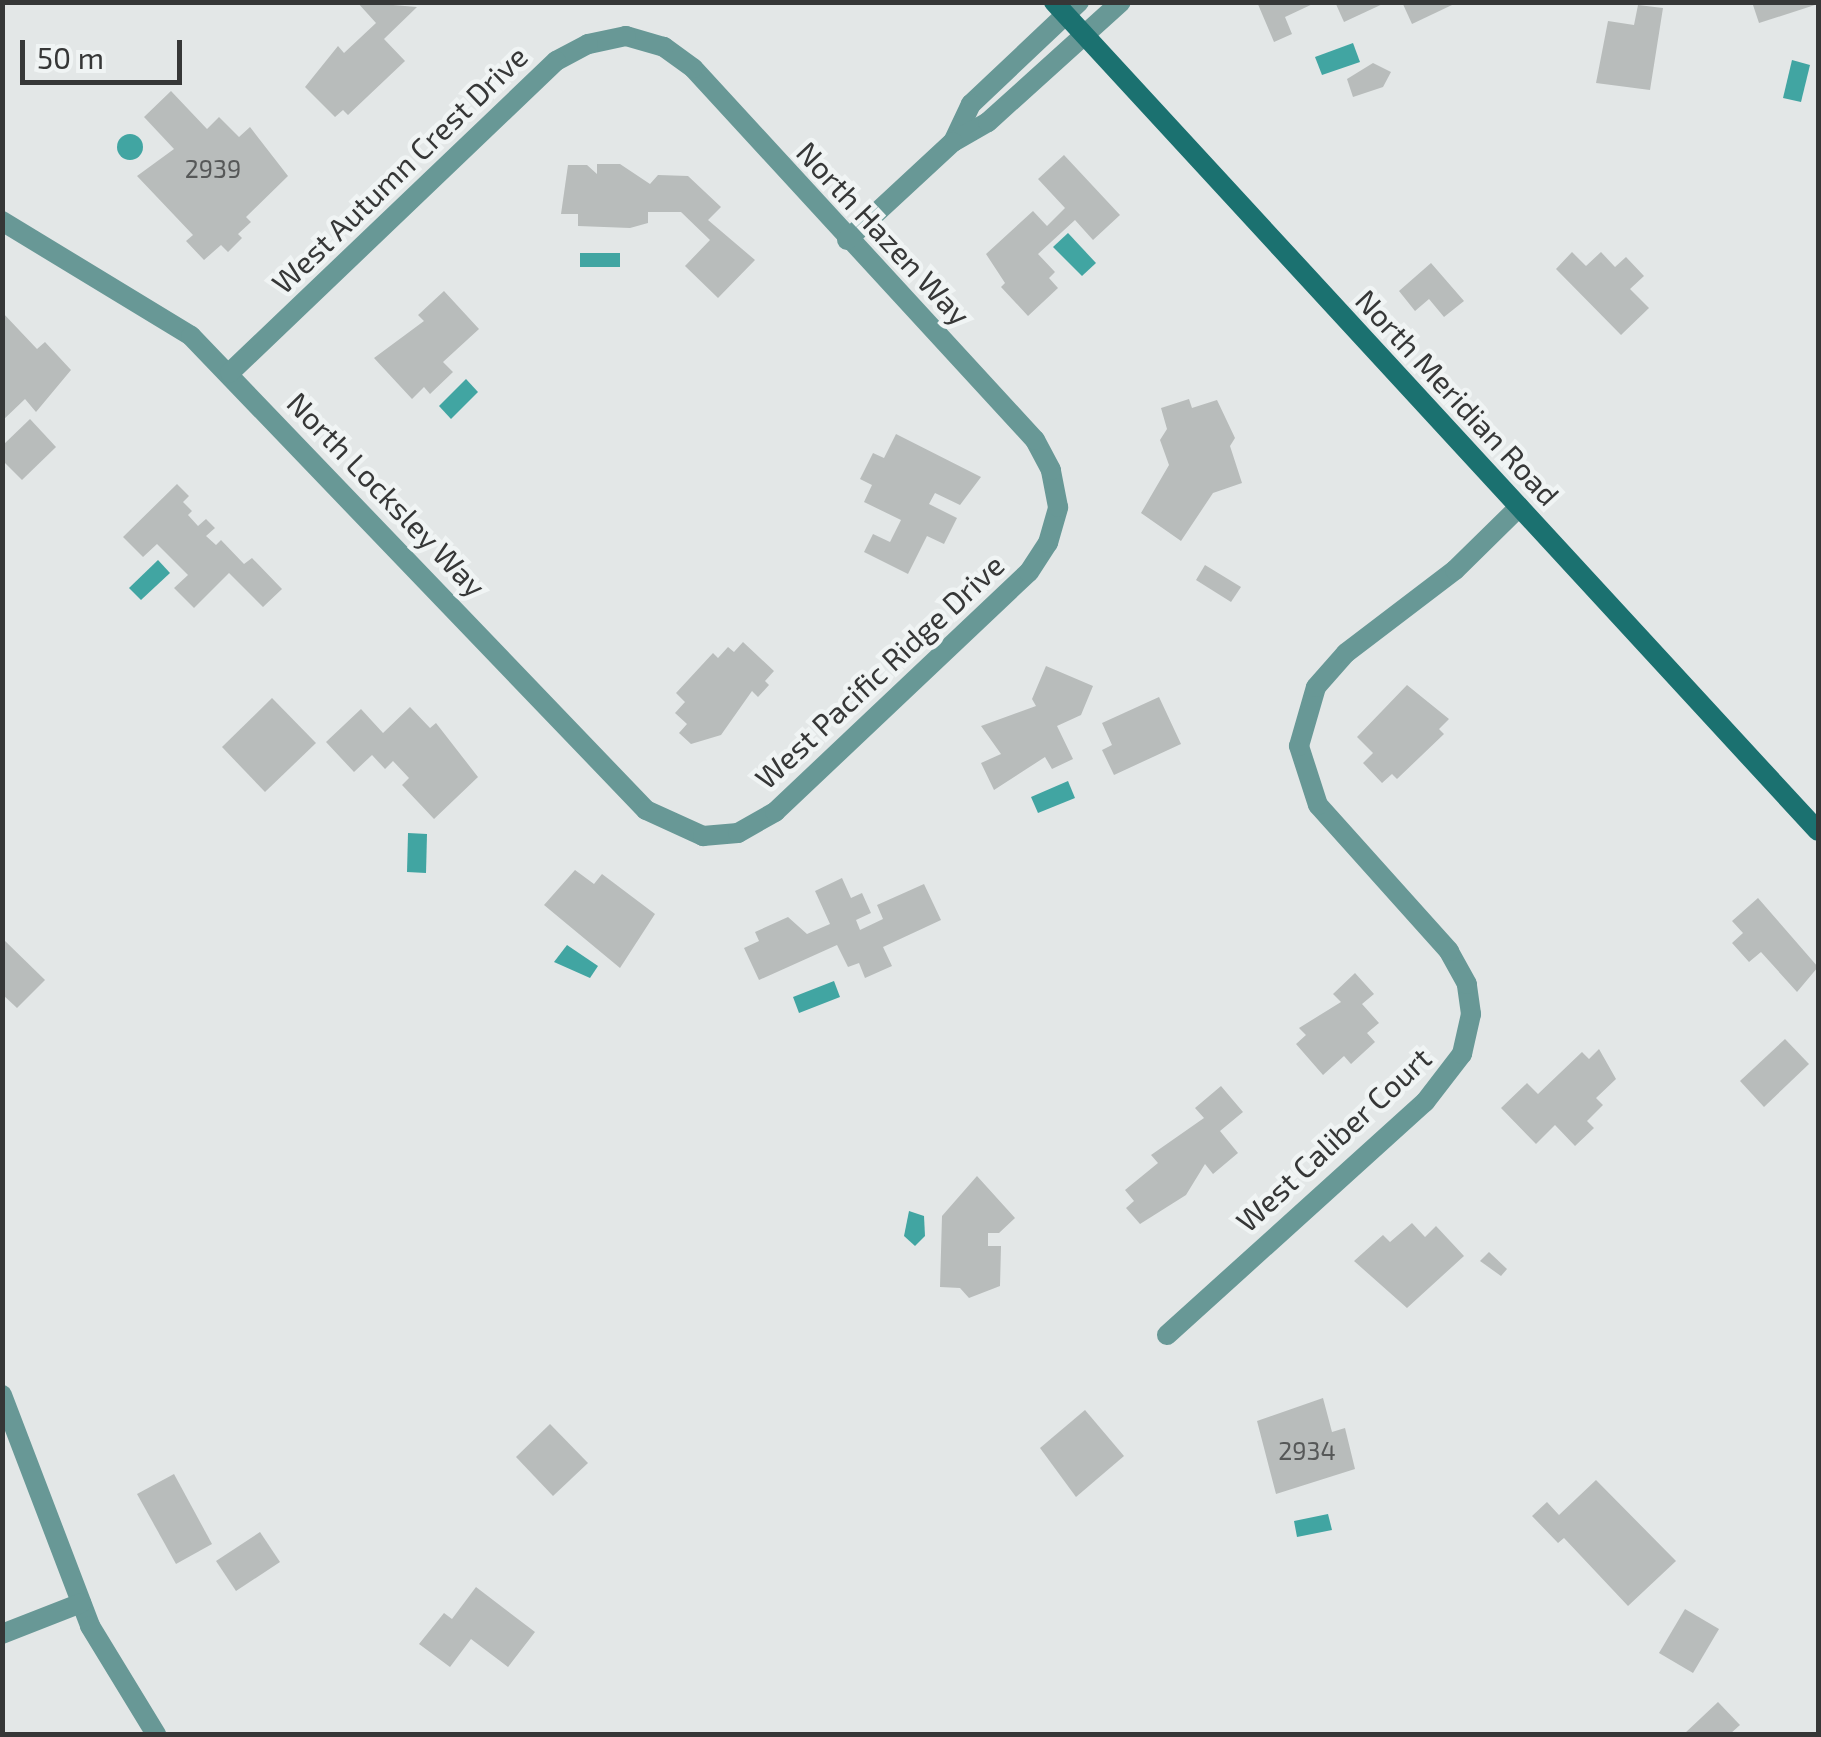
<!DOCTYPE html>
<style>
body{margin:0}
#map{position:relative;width:1821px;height:1737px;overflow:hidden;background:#e3e7e7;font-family:"Exo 2",sans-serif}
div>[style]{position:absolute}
.water>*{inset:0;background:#41a5a2}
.round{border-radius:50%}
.building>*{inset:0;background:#b8bcbb}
.street>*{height:20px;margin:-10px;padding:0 10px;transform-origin:10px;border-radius:10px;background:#689896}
.secondary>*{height:20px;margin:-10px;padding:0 10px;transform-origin:10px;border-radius:10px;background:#1b7170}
span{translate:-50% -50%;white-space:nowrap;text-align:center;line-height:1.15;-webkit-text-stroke:9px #f0f4f4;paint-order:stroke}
.number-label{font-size:25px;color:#565858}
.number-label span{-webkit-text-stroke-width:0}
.street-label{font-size:30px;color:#363737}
.frame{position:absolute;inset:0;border:5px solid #363737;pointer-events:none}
.scale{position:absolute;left:20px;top:40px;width:162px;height:45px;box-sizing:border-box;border:5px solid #363737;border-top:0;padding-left:12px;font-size:30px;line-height:35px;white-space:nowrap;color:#363737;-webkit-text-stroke:8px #f0f4f4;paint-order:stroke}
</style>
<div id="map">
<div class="water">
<i style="clip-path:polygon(1353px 43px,1360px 62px,1322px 75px,1315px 57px)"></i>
<i style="clip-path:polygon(1792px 60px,1810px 65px,1801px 102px,1783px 98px)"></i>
<i class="round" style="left:117px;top:134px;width:26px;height:26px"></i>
<i style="clip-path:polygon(1068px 233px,1096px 263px,1082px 276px,1053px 247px)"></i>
<i style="clip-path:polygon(580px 253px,620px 253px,620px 267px,580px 267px)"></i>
<i style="clip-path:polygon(466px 379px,478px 392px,451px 419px,439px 406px)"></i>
<i style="clip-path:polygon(158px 560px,170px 573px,141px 600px,129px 588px)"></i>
<i style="clip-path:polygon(1068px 781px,1075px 798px,1038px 813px,1031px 797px)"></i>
<i style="clip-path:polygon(408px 833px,427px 834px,426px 873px,407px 872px)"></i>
<i style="clip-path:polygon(567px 945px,598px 966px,590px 978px,554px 962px)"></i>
<i style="clip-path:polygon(834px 981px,840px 997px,799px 1013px,793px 997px)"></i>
<i style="clip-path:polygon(909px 1211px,924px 1216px,925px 1236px,915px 1246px,904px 1236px)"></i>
<i style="clip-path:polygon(1328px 1514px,1332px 1530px,1297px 1537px,1294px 1521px)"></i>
</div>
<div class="building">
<i style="clip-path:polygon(357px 2px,417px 7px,384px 39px,405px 61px,348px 115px,343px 110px,335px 117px,305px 87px,338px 46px,344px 53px,376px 23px)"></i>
<i style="clip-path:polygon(1257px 2px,1317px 2px,1285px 17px,1292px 34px,1274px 42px)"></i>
<i style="clip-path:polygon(1335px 2px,1387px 2px,1344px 22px)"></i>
<i style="clip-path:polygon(1402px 2px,1451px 2px,1452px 5px,1412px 24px)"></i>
<i style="clip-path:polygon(1752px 2px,1818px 2px,1818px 4px,1759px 23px)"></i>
<i style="clip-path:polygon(1638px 5px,1663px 8px,1650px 90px,1596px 83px,1608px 21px,1634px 25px)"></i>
<i style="clip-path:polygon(1373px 63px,1391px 72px,1383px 87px,1353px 97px,1347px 79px)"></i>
<i style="clip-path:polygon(171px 91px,207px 129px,219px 117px,239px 137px,250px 127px,288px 176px,246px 217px,251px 222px,238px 234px,242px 238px,228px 252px,221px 245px,204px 260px,186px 241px,193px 235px,137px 176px,174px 149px,144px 117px)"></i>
<i style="clip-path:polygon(1064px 155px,1120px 215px,1093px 240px,1075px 220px,1038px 254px,1055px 272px,1049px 278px,1058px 288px,1028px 316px,1001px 287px,1005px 283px,986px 254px,1033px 211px,1047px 226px,1065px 208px,1038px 179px)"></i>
<i style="clip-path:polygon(597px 164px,620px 164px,650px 184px,658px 175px,688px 176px,721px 207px,708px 220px,755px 260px,718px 298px,685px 266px,710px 240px,681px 212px,648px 212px,648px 223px,630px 228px,578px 226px,578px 214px,561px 214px,568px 165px,587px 165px,597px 174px)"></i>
<i style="clip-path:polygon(1572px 252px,1586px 266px,1601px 252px,1615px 267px,1626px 257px,1644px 276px,1630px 289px,1649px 308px,1621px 335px,1556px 269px)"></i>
<i style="clip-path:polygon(1431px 263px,1464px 301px,1444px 317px,1429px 299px,1415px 311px,1399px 291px)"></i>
<i style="clip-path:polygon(444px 291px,479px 329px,443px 362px,453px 372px,430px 394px,424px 387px,412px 399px,374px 358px,424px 321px,418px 315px)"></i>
<i style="clip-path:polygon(2px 312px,37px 349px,45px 342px,71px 370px,36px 412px,25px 399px,2px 421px)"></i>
<i style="clip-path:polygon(1189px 399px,1192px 408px,1217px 400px,1235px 438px,1230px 446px,1242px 483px,1213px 493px,1181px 541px,1141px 513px,1169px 465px,1160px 440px,1167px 429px,1161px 408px)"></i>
<i style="clip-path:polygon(30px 419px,56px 447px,22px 480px,2px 460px,2px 446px)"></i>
<i style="clip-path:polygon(896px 434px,981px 477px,960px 505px,935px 493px,929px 504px,957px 518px,944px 544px,927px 536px,908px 574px,864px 552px,873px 534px,890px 542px,901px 520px,864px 502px,872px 485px,860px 479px,873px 453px,884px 458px)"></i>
<i style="clip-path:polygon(177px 484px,189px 496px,183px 502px,192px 511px,188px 515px,198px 526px,206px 519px,215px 528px,206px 536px,216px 545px,221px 540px,244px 564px,252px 558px,282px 589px,263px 607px,229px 573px,194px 608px,174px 588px,188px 575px,157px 544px,143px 557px,123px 537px)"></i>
<i style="clip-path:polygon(1205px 565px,1241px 587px,1231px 602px,1196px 580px)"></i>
<i style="clip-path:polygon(743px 642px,774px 671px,765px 681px,769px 685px,758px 697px,752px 691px,721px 735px,691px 744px,679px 733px,687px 724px,675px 713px,685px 702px,676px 693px,713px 653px,718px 658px,728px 647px,734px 652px)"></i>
<i style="clip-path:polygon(1046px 666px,1093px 686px,1081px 715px,1057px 726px,1073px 759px,1052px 769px,1045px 757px,994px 790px,981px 763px,1001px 754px,981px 726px,1036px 706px,1032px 699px)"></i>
<i style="clip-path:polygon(1407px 685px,1449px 719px,1439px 729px,1444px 734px,1397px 779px,1392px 774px,1382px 783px,1363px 763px,1373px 753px,1357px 737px)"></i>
<i style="clip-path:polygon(1159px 697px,1181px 744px,1114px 775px,1102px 750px,1112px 745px,1102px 723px)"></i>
<i style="clip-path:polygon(272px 698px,316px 743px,265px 792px,222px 747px)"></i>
<i style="clip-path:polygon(410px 707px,430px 728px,436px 723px,478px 777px,434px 819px,402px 785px,409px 778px,393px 761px,385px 769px,372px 755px,354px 772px,326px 742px,361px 709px,383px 733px)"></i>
<i style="clip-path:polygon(575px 870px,594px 884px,602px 874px,655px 914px,620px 968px,544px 905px)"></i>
<i style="clip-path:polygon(842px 878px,851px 898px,862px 893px,871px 913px,856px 920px,860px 930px,883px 919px,877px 905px,924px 884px,941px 920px,883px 947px,892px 966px,865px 978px,859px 963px,848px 967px,837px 945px,759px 980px,744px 948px,759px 941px,755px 932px,788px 917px,807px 934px,830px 924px,815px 891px)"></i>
<i style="clip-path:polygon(1758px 898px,1818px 967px,1797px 992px,1761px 952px,1749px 962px,1732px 943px,1743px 933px,1732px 921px)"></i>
<i style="clip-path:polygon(2px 938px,45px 980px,17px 1008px,2px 994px)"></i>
<i style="clip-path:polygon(1355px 973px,1374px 994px,1362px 1004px,1379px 1023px,1367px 1033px,1375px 1042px,1351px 1064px,1344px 1056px,1323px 1075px,1296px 1044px,1306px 1035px,1299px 1028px,1341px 1002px,1333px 994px)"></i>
<i style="clip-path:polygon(1785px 1039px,1809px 1064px,1764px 1107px,1740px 1081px)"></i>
<i style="clip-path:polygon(1599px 1049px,1616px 1079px,1596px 1098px,1603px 1105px,1587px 1121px,1594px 1128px,1575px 1146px,1555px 1125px,1536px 1144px,1501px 1108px,1527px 1083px,1538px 1094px,1582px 1052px,1589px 1059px)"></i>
<i style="clip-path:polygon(1221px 1086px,1243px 1112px,1220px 1131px,1238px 1153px,1213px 1174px,1205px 1164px,1186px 1195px,1140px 1224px,1126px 1208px,1134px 1201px,1125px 1190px,1158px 1163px,1151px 1155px,1204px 1118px,1195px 1108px)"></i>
<i style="clip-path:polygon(977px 1176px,1015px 1218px,999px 1233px,988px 1233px,988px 1246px,1001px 1246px,1000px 1286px,969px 1298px,960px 1288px,940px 1287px,942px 1216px)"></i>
<i style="clip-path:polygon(1412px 1223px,1425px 1237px,1436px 1226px,1464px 1256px,1407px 1308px,1354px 1261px,1383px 1235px,1390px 1242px)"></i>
<i style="clip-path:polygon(1489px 1252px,1507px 1269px,1501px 1276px,1480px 1261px)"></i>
<i style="clip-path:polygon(1323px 1398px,1332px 1432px,1345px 1428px,1355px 1469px,1276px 1494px,1257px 1421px)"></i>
<i style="clip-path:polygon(1085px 1410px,1124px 1456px,1076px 1497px,1040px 1448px)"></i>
<i style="clip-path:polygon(550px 1424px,588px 1463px,553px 1496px,516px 1457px)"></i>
<i style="clip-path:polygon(174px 1474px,212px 1544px,176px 1564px,137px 1494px)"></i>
<i style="clip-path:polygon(1596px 1480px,1676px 1561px,1628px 1606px,1564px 1538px,1558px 1543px,1532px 1516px,1547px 1502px,1559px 1515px)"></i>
<i style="clip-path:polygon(260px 1532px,280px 1562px,236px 1591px,216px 1561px)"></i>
<i style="clip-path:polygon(476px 1587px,535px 1632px,508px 1667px,471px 1639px,450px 1667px,419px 1644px,444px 1613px,452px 1619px)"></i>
<i style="clip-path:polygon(1685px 1609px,1719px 1629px,1693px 1673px,1659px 1653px)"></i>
<i style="clip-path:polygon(1718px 1702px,1740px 1725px,1730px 1734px,1684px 1734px)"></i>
</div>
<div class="street">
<i style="left:1079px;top:2px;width:149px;rotate:136.6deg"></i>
<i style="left:971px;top:104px;width:42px;rotate:115.3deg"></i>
<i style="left:953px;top:142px;width:40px;rotate:-29.7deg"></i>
<i style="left:988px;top:122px;width:179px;rotate:-42.1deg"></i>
<i style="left:2px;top:221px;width:221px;rotate:31.3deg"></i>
<i style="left:191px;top:336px;width:657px;rotate:46.17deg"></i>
<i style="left:646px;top:810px;width:63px;rotate:24.5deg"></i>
<i style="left:703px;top:836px;width:35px;rotate:-5deg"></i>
<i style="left:738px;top:833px;width:43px;rotate:-29.6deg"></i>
<i style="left:775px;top:812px;width:349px;rotate:-43.4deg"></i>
<i style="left:1029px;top:572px;width:35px;rotate:-57deg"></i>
<i style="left:1048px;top:543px;width:37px;rotate:-74deg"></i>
<i style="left:1058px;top:507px;width:38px;rotate:-101deg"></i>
<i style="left:1051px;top:470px;width:34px;rotate:-118deg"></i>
<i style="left:1035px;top:440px;width:505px;rotate:-132.59deg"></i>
<i style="left:693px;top:68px;width:36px;rotate:-144deg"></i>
<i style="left:664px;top:47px;width:40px;rotate:-164deg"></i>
<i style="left:626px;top:36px;width:39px;rotate:168deg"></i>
<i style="left:588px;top:44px;width:36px;rotate:152deg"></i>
<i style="left:556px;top:61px;width:451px;rotate:136.3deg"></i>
<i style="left:847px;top:240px;width:144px;rotate:-42.8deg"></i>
<i style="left:1167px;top:1335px;width:348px;rotate:-42.1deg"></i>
<i style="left:1425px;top:1102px;width:61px;rotate:-52.4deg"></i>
<i style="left:1462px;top:1054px;width:41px;rotate:-77.3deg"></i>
<i style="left:1471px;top:1014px;width:30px;rotate:-98deg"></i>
<i style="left:1467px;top:984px;width:38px;rotate:-119deg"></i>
<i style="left:1449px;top:951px;width:196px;rotate:-131.9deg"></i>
<i style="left:1318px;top:805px;width:62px;rotate:-107.9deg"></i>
<i style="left:1299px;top:746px;width:61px;rotate:-73.9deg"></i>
<i style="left:1316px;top:687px;width:45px;rotate:-48.6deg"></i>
<i style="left:1346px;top:653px;width:137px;rotate:-37.3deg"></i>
<i style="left:1455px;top:570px;width:90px;rotate:-44.5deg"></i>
<i style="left:2px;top:1395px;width:247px;rotate:69.1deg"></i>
<i style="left:90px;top:1626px;width:127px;rotate:58.6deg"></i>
<i style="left:2px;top:1634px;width:85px;rotate:-21.4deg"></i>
</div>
<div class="secondary">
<i style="left:1054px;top:2px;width:1127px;rotate:47.34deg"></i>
</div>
<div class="number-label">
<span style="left:213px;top:168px">2939</span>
<span style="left:1307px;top:1450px">2934</span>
</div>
<div class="street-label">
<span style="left:399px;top:169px;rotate:-44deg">West Autumn Crest Drive</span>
<span style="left:884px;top:233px;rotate:47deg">North Hazen Way</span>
<span style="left:1458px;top:397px;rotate:47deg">North Meridian Road</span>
<span style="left:387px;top:494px;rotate:46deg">North Locksley Way</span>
<span style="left:879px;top:671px;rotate:-43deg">West Pacific Ridge Drive</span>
<span style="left:1333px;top:1139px;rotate:-43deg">West Caliber Court</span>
</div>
<div class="frame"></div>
<div class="scale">50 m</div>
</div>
